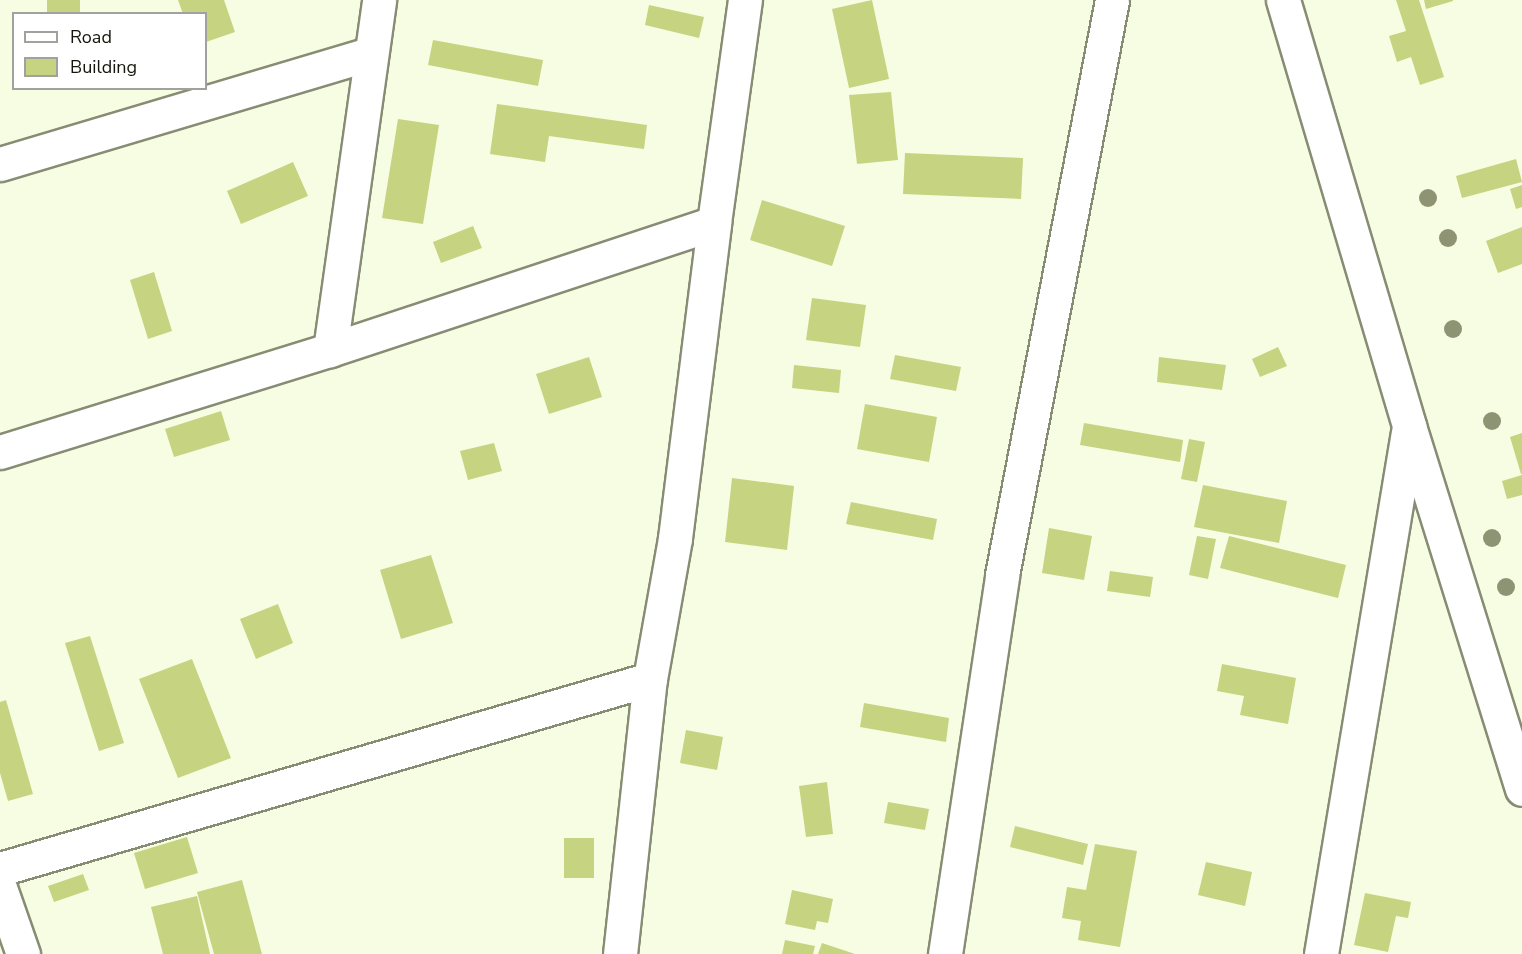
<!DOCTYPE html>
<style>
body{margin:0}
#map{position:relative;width:1522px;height:954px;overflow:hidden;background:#f7fde2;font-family:"Nunito Sans",sans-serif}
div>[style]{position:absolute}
.building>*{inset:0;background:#c6d380}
.roads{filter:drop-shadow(2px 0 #878c74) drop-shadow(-2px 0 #878c74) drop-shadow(0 2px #878c74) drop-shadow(0 -2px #878c74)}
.street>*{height:33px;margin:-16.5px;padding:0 16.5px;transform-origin:16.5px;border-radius:16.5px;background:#fff}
.trees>*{width:18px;height:18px;margin:-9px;border-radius:50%;background:#8d9373}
span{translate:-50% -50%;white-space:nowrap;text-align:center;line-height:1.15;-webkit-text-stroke:4.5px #fff;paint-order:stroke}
.legend{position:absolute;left:12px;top:12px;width:195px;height:78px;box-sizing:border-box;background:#fff;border:2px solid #a1a29e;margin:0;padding:8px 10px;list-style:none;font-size:18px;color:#14160c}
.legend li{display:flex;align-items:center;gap:12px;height:30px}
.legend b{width:30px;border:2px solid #a1a29e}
</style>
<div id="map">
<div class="building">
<i style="clip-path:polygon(47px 0,80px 0,80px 14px,47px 14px)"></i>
<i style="clip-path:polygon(178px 0,224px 0,235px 32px,206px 42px,206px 14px,183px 14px)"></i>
<i style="clip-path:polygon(872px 0,889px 79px,849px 88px,832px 9px)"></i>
<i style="clip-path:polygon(1396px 0,1419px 0,1444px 77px,1420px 85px,1411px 57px,1397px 62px,1389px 36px,1406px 31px)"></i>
<i style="clip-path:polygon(1424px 0,1453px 0,1453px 1px,1426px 9px)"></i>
<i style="clip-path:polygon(649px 5px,704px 17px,699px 38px,645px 25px)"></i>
<i style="clip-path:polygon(433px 40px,543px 60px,538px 86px,428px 65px)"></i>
<i style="clip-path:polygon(891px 92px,898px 160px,857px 164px,849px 95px)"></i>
<i style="clip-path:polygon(497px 104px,647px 125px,644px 149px,549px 136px,545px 162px,490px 154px)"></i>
<i style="clip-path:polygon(398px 119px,439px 125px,423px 224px,382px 218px)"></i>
<i style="clip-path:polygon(905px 153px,1023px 158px,1021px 199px,903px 194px)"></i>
<i style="clip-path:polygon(1516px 159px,1522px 182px,1462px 198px,1456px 176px)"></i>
<i style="clip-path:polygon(293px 162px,308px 196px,241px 224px,227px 191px)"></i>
<i style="clip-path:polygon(1522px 185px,1522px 207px,1516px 209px,1510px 189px)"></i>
<i style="clip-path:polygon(762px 200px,845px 226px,832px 266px,750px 240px)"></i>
<i style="clip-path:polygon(473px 226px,482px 248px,441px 263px,433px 242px)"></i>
<i style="clip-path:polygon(1522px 227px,1522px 264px,1498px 273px,1486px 241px)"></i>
<i style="clip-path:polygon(154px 272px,172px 331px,148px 339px,130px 280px)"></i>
<i style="clip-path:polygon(812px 298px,866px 305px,860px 347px,806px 340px)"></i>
<i style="clip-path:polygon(1278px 347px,1287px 366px,1260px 377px,1252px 359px)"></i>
<i style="clip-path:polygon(895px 355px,961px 367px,956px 391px,890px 379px)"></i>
<i style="clip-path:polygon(589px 357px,602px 397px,549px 414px,536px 374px)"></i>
<i style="clip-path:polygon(1159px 357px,1226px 365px,1222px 390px,1157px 382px)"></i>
<i style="clip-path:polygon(794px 365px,841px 370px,839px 393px,792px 388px)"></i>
<i style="clip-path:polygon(865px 404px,937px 417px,929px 462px,857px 449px)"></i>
<i style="clip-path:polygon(221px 411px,230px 440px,174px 457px,165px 429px)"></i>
<i style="clip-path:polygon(1084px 423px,1183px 440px,1180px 462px,1080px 445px)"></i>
<i style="clip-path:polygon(1522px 433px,1522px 474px,1521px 474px,1510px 437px)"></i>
<i style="clip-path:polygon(1189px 439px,1205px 442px,1197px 482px,1181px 479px)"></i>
<i style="clip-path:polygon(494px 443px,502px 471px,468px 480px,460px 451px)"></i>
<i style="clip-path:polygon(1522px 475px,1522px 495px,1507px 499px,1502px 481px)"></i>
<i style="clip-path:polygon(732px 478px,794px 486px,787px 550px,725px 542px)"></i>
<i style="clip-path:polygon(1203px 485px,1287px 501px,1279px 543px,1194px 527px)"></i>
<i style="clip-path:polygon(851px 502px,937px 519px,933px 540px,846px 524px)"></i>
<i style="clip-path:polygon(1049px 528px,1092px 536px,1084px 580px,1042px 573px)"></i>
<i style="clip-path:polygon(1197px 536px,1216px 539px,1208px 579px,1189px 575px)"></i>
<i style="clip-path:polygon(1229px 536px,1346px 565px,1338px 598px,1220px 568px)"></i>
<i style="clip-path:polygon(431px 555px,453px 623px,401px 639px,380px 570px)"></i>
<i style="clip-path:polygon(1110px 571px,1153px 577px,1150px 597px,1107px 591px)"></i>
<i style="clip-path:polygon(278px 604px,293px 643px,256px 659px,240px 619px)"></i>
<i style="clip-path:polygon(90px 636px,124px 743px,99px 751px,65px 643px)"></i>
<i style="clip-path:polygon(192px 659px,231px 758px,178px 778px,139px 679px)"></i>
<i style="clip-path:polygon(1222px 664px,1296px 678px,1288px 724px,1240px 715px,1244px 696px,1217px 691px)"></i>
<i style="clip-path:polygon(6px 700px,33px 794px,8px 801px,0 773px,0 702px)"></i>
<i style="clip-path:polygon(864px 703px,949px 718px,946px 742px,860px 727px)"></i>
<i style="clip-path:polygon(686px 730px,723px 737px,717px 770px,680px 763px)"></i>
<i style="clip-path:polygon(827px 782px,833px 834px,806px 837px,799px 786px)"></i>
<i style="clip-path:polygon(888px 802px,929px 809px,925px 830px,884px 823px)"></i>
<i style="clip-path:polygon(1015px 826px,1088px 844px,1083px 865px,1010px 847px)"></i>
<i style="clip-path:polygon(187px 837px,198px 873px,145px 889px,134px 853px)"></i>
<i style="clip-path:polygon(564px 838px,594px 838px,594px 878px,564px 878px)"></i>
<i style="clip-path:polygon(1095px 844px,1137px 851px,1120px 947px,1078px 940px,1081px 921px,1062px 918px,1067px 887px,1086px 890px)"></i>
<i style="clip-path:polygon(1206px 862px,1252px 872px,1245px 906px,1198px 895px)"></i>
<i style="clip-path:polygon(83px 874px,89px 890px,54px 902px,48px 886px)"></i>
<i style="clip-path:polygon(242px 880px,262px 954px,214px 954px,197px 892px)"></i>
<i style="clip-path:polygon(792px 890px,833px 899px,828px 923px,817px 921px,815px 930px,785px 924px)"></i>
<i style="clip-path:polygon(1365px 893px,1411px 902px,1408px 918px,1396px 916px,1388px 952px,1354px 945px)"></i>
<i style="clip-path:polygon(197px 896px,210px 954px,163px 954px,151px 907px)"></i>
<i style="clip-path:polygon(785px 940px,815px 946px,813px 954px,782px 954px)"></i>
<i style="clip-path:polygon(822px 943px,855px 954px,818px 954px)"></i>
</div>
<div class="roads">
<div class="street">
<i style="left:1283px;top:0;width:444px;rotate:73.5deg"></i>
<i style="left:1409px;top:426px;width:380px;rotate:72.7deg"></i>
<i style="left:0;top:164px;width:386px;rotate:-16.6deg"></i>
<i style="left:330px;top:350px;width:353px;rotate:-82deg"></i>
<i style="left:0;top:452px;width:345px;rotate:-17.2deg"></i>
<i style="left:330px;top:350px;width:404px;rotate:-18.3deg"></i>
<i style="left:0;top:869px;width:677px;rotate:-16.29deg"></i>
<i style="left:0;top:888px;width:70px;rotate:70.8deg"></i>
<i style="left:620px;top:954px;width:277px;rotate:-83.8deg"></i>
<i style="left:650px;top:679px;width:143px;rotate:-79.9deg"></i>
<i style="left:675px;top:538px;width:317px;rotate:-82.9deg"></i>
<i style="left:714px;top:223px;width:225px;rotate:-82.1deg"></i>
<i style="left:945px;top:954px;width:383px;rotate:-81.4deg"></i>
<i style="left:1002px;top:575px;width:585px;rotate:-79.17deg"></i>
<i style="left:1321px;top:954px;width:529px;rotate:-80.54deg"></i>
</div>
</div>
<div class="trees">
<i style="left:1428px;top:198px"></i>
<i style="left:1448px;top:238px"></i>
<i style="left:1453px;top:329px"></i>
<i style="left:1492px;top:421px"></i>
<i style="left:1492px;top:538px"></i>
<i style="left:1506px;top:587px"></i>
</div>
<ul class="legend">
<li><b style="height:8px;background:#fff"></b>Road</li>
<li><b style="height:16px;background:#c6d380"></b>Building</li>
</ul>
</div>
